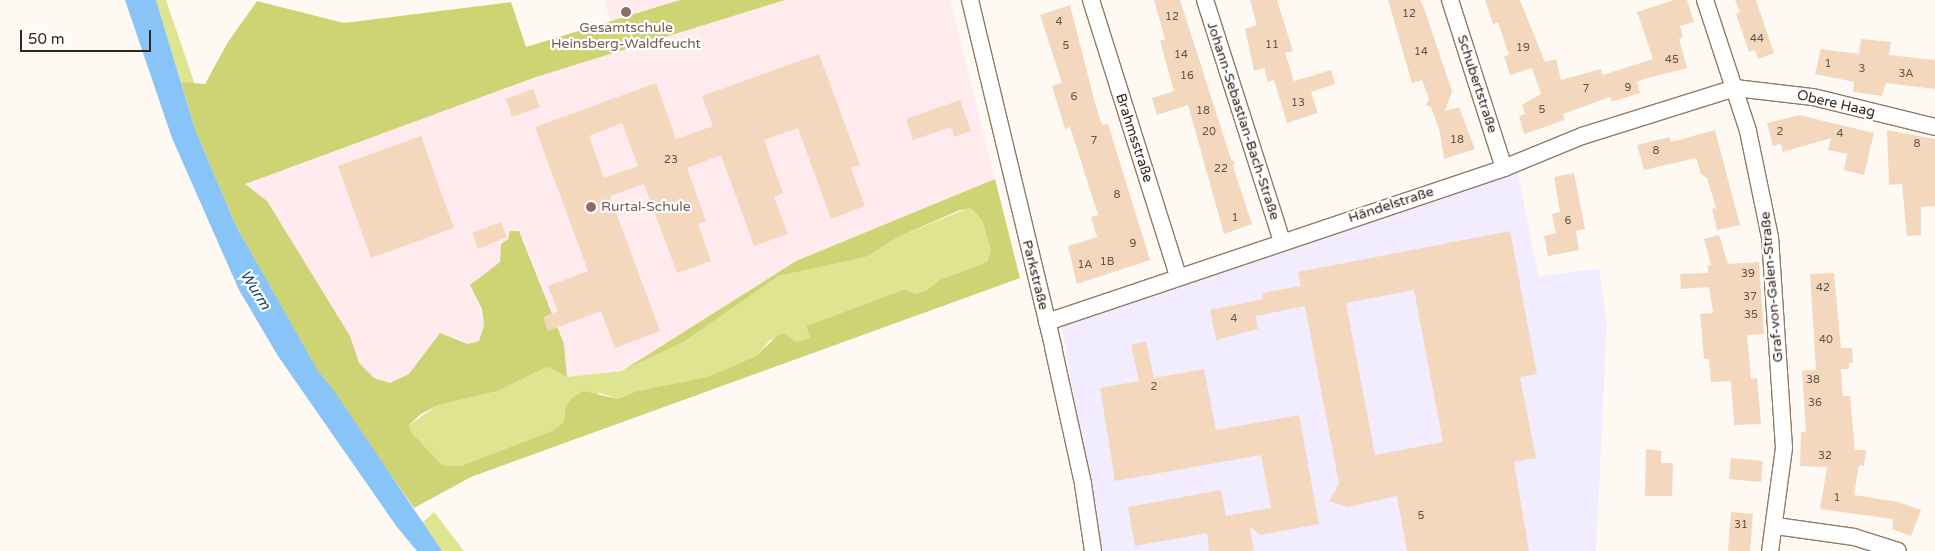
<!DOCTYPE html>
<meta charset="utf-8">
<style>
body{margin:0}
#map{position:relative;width:1935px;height:551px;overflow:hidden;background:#fef9f3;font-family:"Varela Round",sans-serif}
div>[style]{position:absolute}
.commercial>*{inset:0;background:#f1edff}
.education>*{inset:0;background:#ffeaee}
.green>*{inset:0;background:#dee490}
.forest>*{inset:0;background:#ced473}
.water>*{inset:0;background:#89c4f9}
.building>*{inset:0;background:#f4d8be}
.roads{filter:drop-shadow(1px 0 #937a62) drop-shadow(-1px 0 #937a62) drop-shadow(0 1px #937a62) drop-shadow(0 -1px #937a62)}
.street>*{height:16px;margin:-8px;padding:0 8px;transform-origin:8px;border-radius:8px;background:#fff}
.dots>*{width:14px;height:14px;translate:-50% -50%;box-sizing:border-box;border:2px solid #fff;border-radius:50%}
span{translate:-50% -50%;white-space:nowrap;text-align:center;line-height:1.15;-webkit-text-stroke:4.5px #fff;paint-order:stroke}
.number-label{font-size:11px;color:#625345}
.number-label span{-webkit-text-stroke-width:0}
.education-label{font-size:14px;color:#785e54}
.left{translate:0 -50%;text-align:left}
.street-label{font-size:14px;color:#32271d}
.water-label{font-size:15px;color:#124a74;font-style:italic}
.scale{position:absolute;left:20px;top:30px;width:131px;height:22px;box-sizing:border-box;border:2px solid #32271d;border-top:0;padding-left:6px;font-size:15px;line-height:18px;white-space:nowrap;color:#32271d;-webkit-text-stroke:4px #fff;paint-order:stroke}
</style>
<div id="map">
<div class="commercial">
<i style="clip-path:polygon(1517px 169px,1538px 276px,1599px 269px,1607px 322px,1596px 551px,1101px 551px,1062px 327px)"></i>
</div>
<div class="education">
<i style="clip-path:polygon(604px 0,680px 0,611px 23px)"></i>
<i style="clip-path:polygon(785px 0,950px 0,995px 179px,796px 261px,622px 371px,567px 377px,564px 344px,523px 239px,508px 239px,501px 245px,500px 262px,482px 275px,476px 293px,484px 326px,479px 341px,468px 344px,456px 337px,436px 336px,428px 353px,409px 374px,390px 383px,373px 407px,245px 184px,536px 77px)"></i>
</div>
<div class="green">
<i style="clip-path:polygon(156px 0,166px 0,195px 85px,181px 82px)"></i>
<i style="clip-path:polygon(971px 207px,982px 220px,991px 251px,987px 262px,939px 280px,927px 290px,915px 294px,905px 289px,806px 326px,810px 338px,796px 342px,785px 334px,770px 340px,756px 356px,707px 377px,637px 391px,618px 399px,600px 393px,565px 408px,564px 422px,554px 430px,461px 466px,442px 465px,412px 433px,409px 425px,438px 405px,498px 391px,547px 367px,567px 377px,622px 371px,682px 343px,779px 276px,866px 257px,898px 237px)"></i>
<i style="clip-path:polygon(434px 512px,464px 551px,442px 551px,422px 523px)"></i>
</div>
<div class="forest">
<i style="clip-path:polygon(680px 0,785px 0,536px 77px,245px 184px,267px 201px,350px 336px,359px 363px,374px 378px,390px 383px,409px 374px,440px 333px,468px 344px,479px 341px,484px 326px,482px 309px,470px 285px,500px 262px,501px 244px,508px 239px,510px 231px,519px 231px,564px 344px,567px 377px,547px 367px,498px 391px,438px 405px,421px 414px,409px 425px,412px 433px,442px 465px,461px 466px,554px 430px,564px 422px,565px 408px,571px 399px,583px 391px,618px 399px,637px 391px,707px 377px,756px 356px,778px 335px,785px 334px,796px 342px,810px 338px,806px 326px,905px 289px,915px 294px,927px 290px,939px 280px,987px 262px,991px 251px,982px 220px,971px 208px,960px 210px,898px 237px,866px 257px,779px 276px,682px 343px,622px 371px,796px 261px,995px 179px,1020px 278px,471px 477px,414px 508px,318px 372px,235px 224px,195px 129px,181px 82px,205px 84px,228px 42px,257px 1px,344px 23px,511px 2px,526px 47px)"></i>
</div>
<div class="water">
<i style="clip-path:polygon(125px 0,156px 0,195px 129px,235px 224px,318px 371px,335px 392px,442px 551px,417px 551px,397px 527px,278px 356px,239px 290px,172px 138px)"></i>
</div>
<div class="building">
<i style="clip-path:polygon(1154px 0,1180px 0,1231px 159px,1235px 162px,1233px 166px,1252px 224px,1224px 234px,1188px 105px,1157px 115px,1152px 98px,1174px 91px,1160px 41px,1165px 39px)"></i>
<i style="clip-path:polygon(1250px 0,1277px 0,1293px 51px,1285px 53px,1294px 81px,1331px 70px,1335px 84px,1311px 92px,1318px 113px,1287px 123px,1274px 80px,1268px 82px,1264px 68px,1254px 71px,1245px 29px,1257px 25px)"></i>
<i style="clip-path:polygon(1388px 0,1420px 0,1424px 8px,1452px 91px,1445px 111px,1459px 107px,1475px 149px,1444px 159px,1440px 132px,1431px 107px,1426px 105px,1429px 99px,1422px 80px,1412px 83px)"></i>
<i style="clip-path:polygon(1485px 0,1520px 0,1545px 62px,1556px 59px,1561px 80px,1601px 69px,1603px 75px,1653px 59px,1637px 12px,1674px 0,1687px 0,1694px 22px,1680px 26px,1683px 37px,1679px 39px,1687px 68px,1644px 79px,1637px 82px,1640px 93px,1612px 102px,1610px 97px,1563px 114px,1565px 120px,1524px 134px,1519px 116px,1525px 114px,1522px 105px,1541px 94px,1532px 68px,1510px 75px,1504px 56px,1509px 55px,1498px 22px,1493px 24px)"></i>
<i style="clip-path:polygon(1735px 0,1756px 0,1774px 53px,1758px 59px,1755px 50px,1749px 52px,1736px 14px,1740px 12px)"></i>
<i style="clip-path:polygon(1070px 5px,1095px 103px,1102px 125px,1108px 124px,1150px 260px,1077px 284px,1068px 246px,1097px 237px,1091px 217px,1098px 215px,1070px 127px,1065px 129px,1052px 86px,1062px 83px,1040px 15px)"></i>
<i style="clip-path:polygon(1861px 39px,1891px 42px,1889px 55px,1935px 60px,1935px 89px,1886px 83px,1882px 96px,1853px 92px,1854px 82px,1815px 74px,1821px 49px,1859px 54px)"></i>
<i style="clip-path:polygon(evenodd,819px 54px,860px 165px,851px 168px,865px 206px,831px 219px,798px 128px,764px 140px,783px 193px,774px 197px,788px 234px,754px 246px,721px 155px,687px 168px,706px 221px,698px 224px,711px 261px,677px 273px,644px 184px,610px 196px,660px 331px,615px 348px,601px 311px,548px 331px,543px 317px,558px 311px,548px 286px,588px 271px,535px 127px,656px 83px,676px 139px,713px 126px,702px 96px,819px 54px,622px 123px,638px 166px,604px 178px,589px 136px,622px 123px)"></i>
<i style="clip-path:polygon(533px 89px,540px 107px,512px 117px,506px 99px)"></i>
<i style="clip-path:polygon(960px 100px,971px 131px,954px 137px,951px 127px,913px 140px,906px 119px)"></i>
<i style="clip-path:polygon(1799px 115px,1874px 133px,1864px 175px,1844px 170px,1847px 154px,1828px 150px,1831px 138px,1783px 152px,1781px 144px,1773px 146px,1767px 123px)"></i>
<i style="clip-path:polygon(1715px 130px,1740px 225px,1717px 230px,1712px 209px,1716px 208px,1707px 178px,1701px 174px,1696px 158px,1644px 170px,1637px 145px,1670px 137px,1671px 142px)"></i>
<i style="clip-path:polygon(1887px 130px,1935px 139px,1935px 206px,1921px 207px,1921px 235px,1907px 236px,1902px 184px,1889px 185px)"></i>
<i style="clip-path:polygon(421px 136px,454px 228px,371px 258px,338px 166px)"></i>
<i style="clip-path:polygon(1574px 173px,1585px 229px,1576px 231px,1579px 250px,1548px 256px,1544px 236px,1556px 233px,1552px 214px,1560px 212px,1554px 177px)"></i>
<i style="clip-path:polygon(501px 222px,507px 237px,478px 249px,472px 233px)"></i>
<i style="clip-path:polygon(evenodd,1510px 231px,1537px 374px,1520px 377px,1536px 458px,1514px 462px,1529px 551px,1407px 551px,1397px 496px,1348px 507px,1329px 501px,1339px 484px,1305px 306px,1256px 316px,1258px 329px,1216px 340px,1210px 310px,1263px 299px,1262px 293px,1301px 286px,1298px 272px,1510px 231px,1414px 290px,1443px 442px,1375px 455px,1346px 303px,1414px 290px)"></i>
<i style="clip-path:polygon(1719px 235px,1728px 264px,1759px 262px,1764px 334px,1747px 335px,1751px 379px,1757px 378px,1761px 424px,1734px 425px,1731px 381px,1711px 382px,1709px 359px,1704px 359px,1700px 314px,1713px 313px,1709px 287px,1681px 289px,1680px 274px,1708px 273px,1708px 265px,1711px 265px,1704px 239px)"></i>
<i style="clip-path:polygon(1834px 273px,1841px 348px,1852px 348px,1853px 363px,1849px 363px,1849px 369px,1841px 369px,1843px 396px,1850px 396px,1855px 450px,1866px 450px,1864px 466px,1859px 465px,1854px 495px,1898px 502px,1921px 510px,1911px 536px,1892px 529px,1893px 519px,1820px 509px,1827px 467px,1800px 466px,1801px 432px,1806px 432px,1802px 371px,1816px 370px,1810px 274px)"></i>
<i style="clip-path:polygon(1146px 341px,1154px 378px,1204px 369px,1216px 430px,1299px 415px,1319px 524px,1260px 535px,1250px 526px,1254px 551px,1209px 551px,1207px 533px,1135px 546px,1128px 507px,1221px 490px,1226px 516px,1271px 508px,1261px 455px,1115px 481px,1100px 388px,1139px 381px,1131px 345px)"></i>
<i style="clip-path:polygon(1646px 449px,1661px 451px,1661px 463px,1673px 463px,1672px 496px,1645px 496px)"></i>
<i style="clip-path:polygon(1731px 458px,1763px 461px,1761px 482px,1729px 479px)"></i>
<i style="clip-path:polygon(1731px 512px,1753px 514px,1750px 551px,1728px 551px)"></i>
</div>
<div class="roads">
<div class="street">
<i style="left:970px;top:0;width:357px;rotate:76.5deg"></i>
<i style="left:1053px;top:347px;width:140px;rotate:77.6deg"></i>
<i style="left:1083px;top:484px;width:68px;rotate:81.5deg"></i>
<i style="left:1091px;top:0;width:289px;rotate:72.5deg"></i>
<i style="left:1205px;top:0;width:253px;rotate:72.3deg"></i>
<i style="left:1450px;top:0;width:176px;rotate:72.2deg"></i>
<i style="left:1705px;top:0;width:138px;rotate:71.8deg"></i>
<i style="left:1748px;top:131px;width:108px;rotate:78.3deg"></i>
<i style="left:1770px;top:237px;width:211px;rotate:86.2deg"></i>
<i style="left:1784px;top:448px;width:104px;rotate:97.7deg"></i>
<i style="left:1047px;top:322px;width:482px;rotate:-18.6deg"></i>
<i style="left:1504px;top:168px;width:84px;rotate:-22.3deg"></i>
<i style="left:1582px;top:136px;width:160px;rotate:-17.4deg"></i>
<i style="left:1735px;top:88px;width:79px;rotate:6.6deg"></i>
<i style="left:1813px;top:97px;width:126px;rotate:13.8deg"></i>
<i style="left:1776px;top:526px;width:79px;rotate:8deg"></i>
<i style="left:1854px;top:537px;width:46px;rotate:17.7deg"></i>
</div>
</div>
<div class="dots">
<i style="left:626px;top:12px;background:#8d6e63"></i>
<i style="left:591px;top:207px;background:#8d6e63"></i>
</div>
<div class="number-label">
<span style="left:1409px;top:14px">12</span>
<span style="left:1172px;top:17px">12</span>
<span style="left:1059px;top:22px">4</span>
<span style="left:1757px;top:39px">44</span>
<span style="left:1272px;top:45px">11</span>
<span style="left:1066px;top:46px">5</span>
<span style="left:1523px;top:48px">19</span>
<span style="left:1421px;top:52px">14</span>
<span style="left:1181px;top:55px">14</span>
<span style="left:1672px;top:60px">45</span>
<span style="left:1828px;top:64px">1</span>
<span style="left:1862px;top:69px">3</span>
<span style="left:1906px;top:74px">3A</span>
<span style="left:1187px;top:76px">16</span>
<span style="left:1628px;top:88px">9</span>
<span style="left:1586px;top:89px">7</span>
<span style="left:1074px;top:97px">6</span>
<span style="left:1298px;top:103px">13</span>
<span style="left:1542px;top:110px">5</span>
<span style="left:1203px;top:111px">18</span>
<span style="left:1209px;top:132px">20</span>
<span style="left:1780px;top:132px">2</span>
<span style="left:1840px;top:134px">4</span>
<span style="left:1457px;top:140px">18</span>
<span style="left:1094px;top:141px">7</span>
<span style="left:1917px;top:144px">8</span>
<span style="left:1656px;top:151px">8</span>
<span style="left:671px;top:160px">23</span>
<span style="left:1221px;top:169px">22</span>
<span style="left:1117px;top:195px">8</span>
<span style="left:1235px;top:218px">1</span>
<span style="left:1568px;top:221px">6</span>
<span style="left:1133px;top:244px">9</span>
<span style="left:1107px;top:262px">1B</span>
<span style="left:1085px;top:265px">1A</span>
<span style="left:1748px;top:274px">39</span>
<span style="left:1823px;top:288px">42</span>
<span style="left:1750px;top:297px">37</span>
<span style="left:1751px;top:315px">35</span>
<span style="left:1234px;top:319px">4</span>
<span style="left:1826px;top:340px">40</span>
<span style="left:1813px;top:380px">38</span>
<span style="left:1154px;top:387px">2</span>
<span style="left:1815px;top:403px">36</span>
<span style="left:1825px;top:456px">32</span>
<span style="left:1837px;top:498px">1</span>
<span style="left:1421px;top:516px">5</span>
<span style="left:1741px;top:525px">31</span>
</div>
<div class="education-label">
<span style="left:626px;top:36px">Gesamtschule<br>Heinsberg-Waldfeucht</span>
<span class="left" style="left:601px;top:207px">Rurtal-Schule</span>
</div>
<div class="street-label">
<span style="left:1477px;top:84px;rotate:72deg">Schubertstraße</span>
<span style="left:1836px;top:104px;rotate:13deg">Obere Haag</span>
<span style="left:1243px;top:121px;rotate:72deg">Johann-Sebastian-Bach-Straße</span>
<span style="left:1134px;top:138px;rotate:72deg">Brahmsstraße</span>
<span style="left:1391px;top:205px;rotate:-18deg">Händelstraße</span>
<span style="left:1035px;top:275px;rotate:76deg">Parkstraße</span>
<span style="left:1772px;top:287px;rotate:-95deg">Graf-von-Galen-Straße</span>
</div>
<div class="water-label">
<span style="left:255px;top:290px;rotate:58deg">Wurm</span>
</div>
<div class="scale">50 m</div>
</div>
